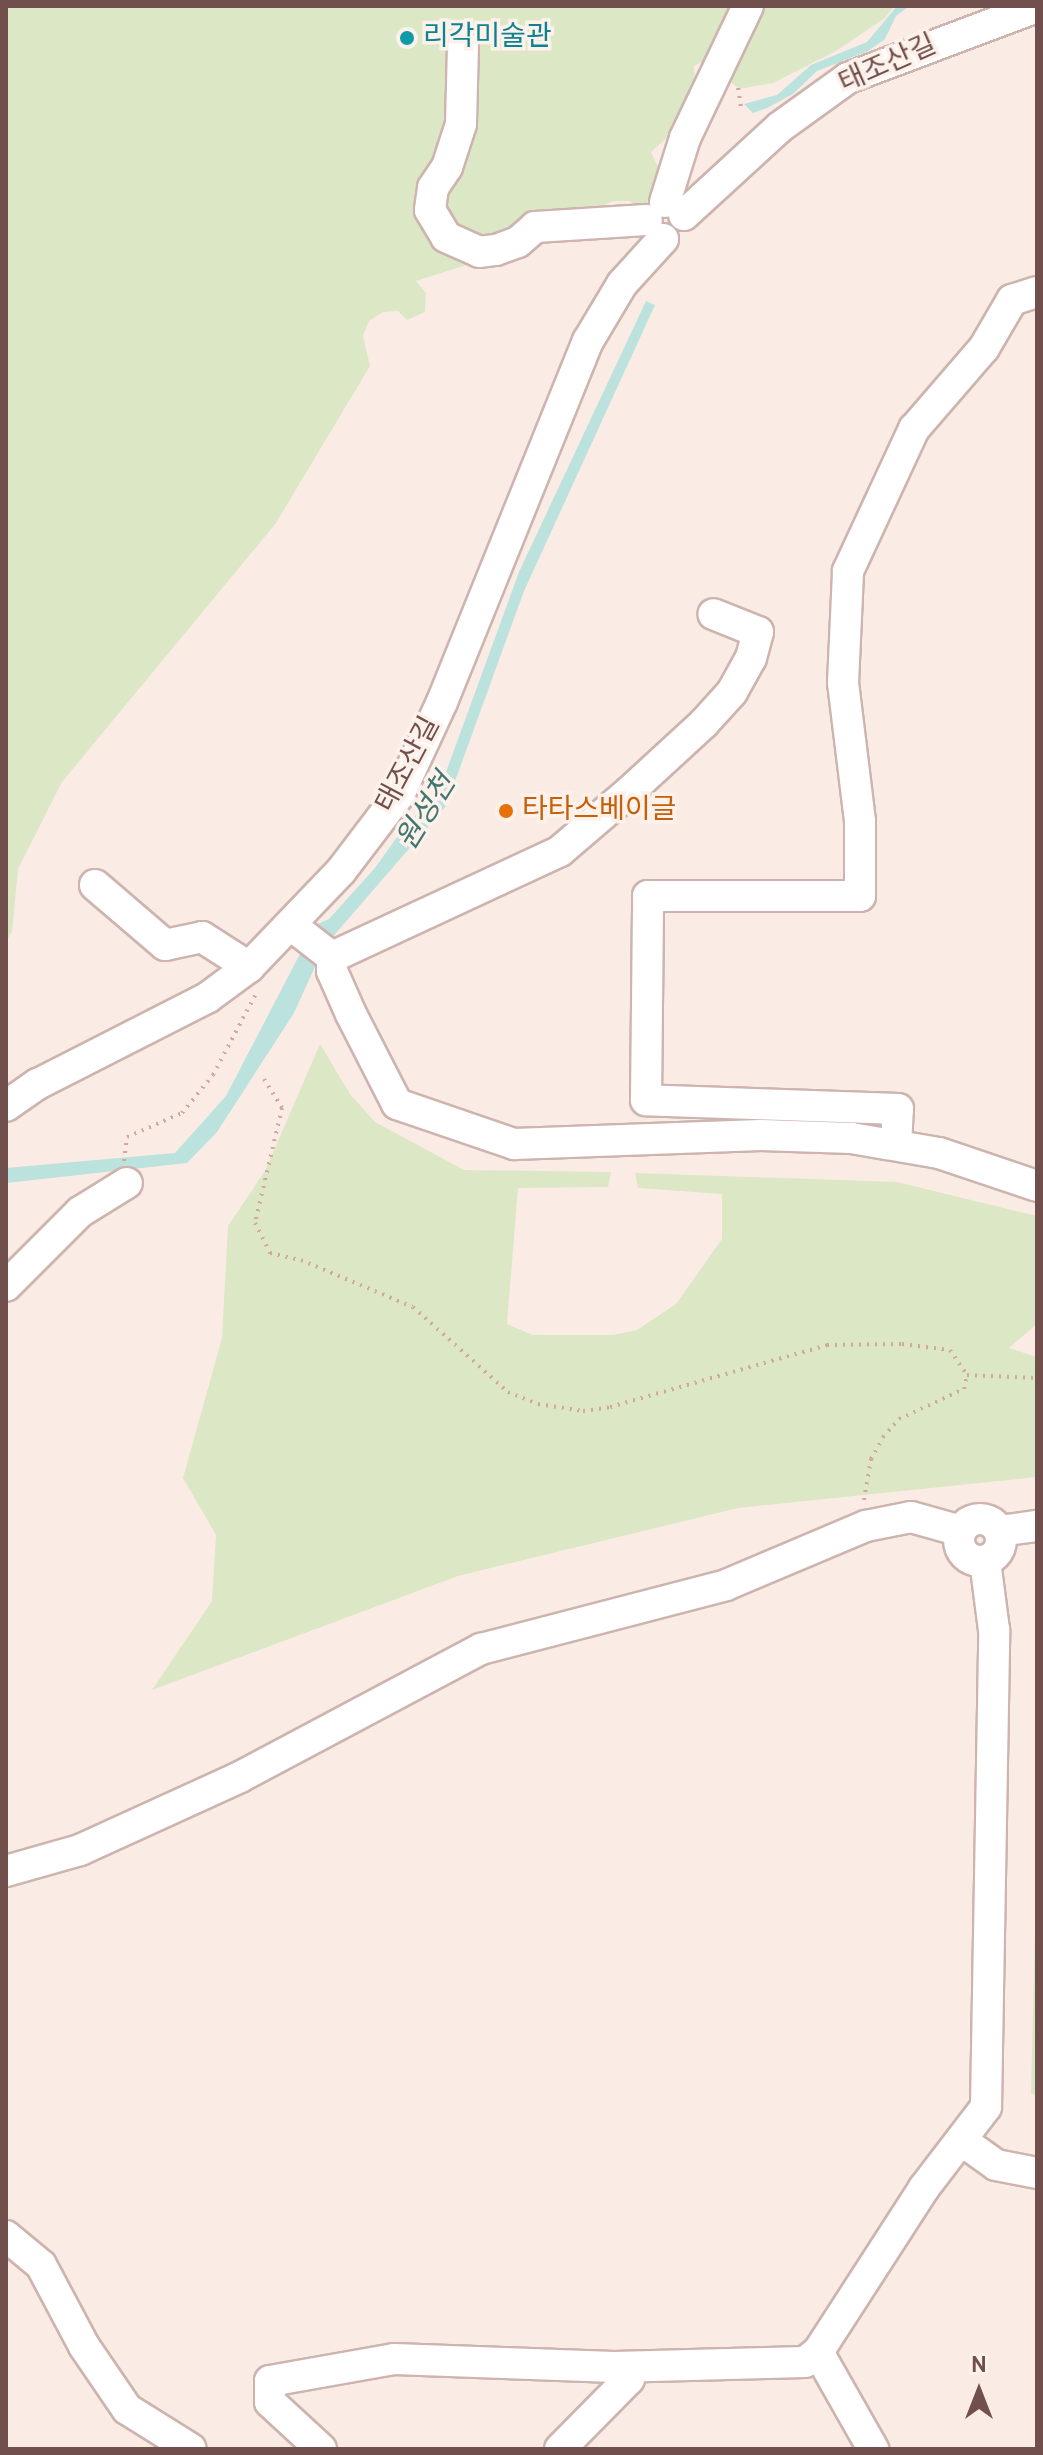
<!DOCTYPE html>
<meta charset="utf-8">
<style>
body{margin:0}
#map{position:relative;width:1043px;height:2455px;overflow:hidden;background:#faece5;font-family:Overpass,"Noto Sans KR",sans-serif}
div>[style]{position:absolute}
.green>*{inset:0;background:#dce7c5}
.water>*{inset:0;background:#bbe2dd}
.path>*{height:4px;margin-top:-2px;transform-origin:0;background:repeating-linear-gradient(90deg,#d2a7a2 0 2px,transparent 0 8px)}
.roads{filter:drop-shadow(2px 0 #cdb4af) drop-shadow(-2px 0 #cdb4af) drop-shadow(0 2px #cdb4af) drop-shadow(0 -2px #cdb4af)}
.minor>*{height:30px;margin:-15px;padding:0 15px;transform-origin:15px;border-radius:15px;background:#fff}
.minor>.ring{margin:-15px;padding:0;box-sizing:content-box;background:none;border:30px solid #fff;border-radius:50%}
.dots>*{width:22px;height:22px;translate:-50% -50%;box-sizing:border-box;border:4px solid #fdf1eb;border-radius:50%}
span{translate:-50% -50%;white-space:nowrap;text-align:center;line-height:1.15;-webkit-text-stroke:7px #fdf1eb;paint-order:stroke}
.culture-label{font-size:28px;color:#0d838f}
.left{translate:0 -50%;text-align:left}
.street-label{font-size:28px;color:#714f4c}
.food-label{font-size:28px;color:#c56008}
.water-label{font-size:30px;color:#42766f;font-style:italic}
.frame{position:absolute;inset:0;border:8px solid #714f4c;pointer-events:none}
.north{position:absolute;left:939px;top:2351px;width:80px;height:80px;-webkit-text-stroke:6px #fdf1eb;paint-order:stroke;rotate:0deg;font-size:22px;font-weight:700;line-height:32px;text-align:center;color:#714f4c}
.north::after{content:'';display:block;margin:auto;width:28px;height:36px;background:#714f4c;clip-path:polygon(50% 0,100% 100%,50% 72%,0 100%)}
</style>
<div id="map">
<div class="green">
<i style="clip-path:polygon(6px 6px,894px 6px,885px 18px,836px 51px,773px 83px,739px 89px,706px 60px,694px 66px,696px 112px,651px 152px,659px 169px,645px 208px,629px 201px,613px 201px,482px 260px,416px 281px,426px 293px,425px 312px,407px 320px,398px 311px,383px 312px,369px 321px,363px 336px,370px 366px,276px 523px,62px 782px,18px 869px,12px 932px,6px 941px)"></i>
<i style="clip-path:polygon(320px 1044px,350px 1094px,375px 1122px,464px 1170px,611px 1172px,608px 1187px,518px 1188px,507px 1324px,533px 1335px,613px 1335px,637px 1330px,676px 1304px,722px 1239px,722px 1194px,638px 1188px,635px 1173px,897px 1182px,1037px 1216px,1037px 1324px,1009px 1348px,1037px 1357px,1037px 1477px,738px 1508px,458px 1576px,152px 1690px,212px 1601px,216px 1535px,183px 1478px,222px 1338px,228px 1226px,265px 1171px)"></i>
<i style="clip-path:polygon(1037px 1844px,1037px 2094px,1031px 2094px)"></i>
</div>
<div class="water">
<i style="clip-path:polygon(897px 6px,910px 6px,896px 16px,885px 39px,868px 51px,817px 71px,793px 94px,767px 108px,753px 113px,744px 104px,777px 95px,811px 65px,867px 42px)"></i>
<i style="clip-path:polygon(646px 301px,655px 305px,524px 591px,446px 806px,324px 947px,294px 1013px,217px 1132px,187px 1163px,6px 1183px,6px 1168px,175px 1153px,226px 1096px,315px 925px,329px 919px,375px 868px,405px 826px,438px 794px,519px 572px)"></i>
</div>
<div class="path">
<i style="left:738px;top:88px;width:19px;rotate:81deg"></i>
<i style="left:264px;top:1079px;width:34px;rotate:58deg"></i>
<i style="left:282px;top:1108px;width:118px;rotate:103.2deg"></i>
<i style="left:255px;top:1223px;width:34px;rotate:63deg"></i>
<i style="left:270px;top:1253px;width:32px;rotate:13deg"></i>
<i style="left:301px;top:1260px;width:121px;rotate:22.8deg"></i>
<i style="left:413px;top:1307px;width:127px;rotate:41.8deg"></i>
<i style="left:508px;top:1392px;width:32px;rotate:22deg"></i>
<i style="left:538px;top:1404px;width:46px;rotate:8.8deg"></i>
<i style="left:583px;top:1411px;width:27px;rotate:-8deg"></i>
<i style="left:610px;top:1407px;width:226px;rotate:-15.9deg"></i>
<i style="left:827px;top:1345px;width:75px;rotate:-0.8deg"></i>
<i style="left:902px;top:1344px;width:48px;rotate:7.1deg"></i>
<i style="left:950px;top:1350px;width:30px;rotate:56deg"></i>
<i style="left:967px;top:1375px;width:70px;rotate:2.5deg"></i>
<i style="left:124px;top:1161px;width:24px;rotate:-83deg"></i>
<i style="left:127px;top:1137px;width:60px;rotate:-23.6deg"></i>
<i style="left:182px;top:1113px;width:49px;rotate:-50.8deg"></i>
<i style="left:213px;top:1075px;width:94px;rotate:-62.1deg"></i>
<i style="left:864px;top:1500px;width:42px;rotate:-80.3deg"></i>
<i style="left:871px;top:1459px;width:25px;rotate:-61deg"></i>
<i style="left:883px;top:1437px;width:24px;rotate:-48deg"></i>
<i style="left:899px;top:1419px;width:72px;rotate:-24.8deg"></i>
<i style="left:964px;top:1389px;width:14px;rotate:-78deg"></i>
</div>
<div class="roads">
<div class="minor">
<i style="left:463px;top:46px;width:78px;rotate:91.5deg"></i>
<i style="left:461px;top:124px;width:45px;rotate:108deg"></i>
<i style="left:447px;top:167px;width:25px;rotate:124deg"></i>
<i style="left:433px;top:188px;width:22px;rotate:98deg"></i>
<i style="left:430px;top:210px;width:31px;rotate:59deg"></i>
<i style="left:446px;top:237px;width:36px;rotate:24deg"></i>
<i style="left:479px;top:252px;width:17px;rotate:-7deg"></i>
<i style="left:496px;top:250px;width:23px;rotate:-20deg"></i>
<i style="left:518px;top:242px;width:23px;rotate:-41deg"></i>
<i style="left:535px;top:227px;width:112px;rotate:-3.6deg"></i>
<i style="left:665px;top:202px;width:67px;rotate:-72.6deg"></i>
<i style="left:685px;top:138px;width:146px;rotate:-64.5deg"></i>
<i style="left:684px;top:215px;width:130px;rotate:-42.5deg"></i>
<i style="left:780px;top:127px;width:84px;rotate:-35.8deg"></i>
<i style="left:848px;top:78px;width:202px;rotate:-20.6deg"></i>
<i style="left:95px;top:885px;width:92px;rotate:40.6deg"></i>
<i style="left:165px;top:945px;width:38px;rotate:-12deg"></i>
<i style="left:202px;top:937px;width:56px;rotate:32.6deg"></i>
<i style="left:292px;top:926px;width:51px;rotate:37.8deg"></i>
<i style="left:332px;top:957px;width:14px;rotate:90deg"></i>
<i style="left:332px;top:971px;width:47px;rotate:66.2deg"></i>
<i style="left:351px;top:1014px;width:101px;rotate:62.9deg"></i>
<i style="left:397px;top:1104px;width:124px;rotate:18.9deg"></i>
<i style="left:514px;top:1144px;width:247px;rotate:-2.1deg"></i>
<i style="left:761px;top:1135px;width:90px;rotate:1.9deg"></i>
<i style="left:851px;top:1138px;width:89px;rotate:9.7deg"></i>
<i style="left:939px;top:1153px;width:103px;rotate:18.6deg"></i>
<i style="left:332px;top:957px;width:251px;rotate:-24.9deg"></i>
<i style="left:560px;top:851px;width:91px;rotate:-40.5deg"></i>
<i style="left:629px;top:792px;width:102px;rotate:-42.6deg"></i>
<i style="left:704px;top:723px;width:42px;rotate:-47.9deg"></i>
<i style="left:732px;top:692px;width:39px;rotate:-61deg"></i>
<i style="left:751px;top:658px;width:27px;rotate:-75deg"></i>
<i style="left:758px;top:632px;width:48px;rotate:-158.2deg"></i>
<i style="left:6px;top:1106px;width:39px;rotate:-35deg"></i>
<i style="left:38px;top:1084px;width:190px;rotate:-27deg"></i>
<i style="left:207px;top:998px;width:52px;rotate:-36.4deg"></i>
<i style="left:249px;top:967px;width:133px;rotate:-46.2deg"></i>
<i style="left:341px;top:871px;width:96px;rotate:-52.7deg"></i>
<i style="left:399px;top:795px;width:102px;rotate:-65.2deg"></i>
<i style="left:442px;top:702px;width:389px;rotate:-68deg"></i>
<i style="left:588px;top:341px;width:66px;rotate:-59.2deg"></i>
<i style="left:622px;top:284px;width:61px;rotate:-47.7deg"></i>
<i style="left:896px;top:1145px;width:36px;rotate:-87deg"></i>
<i style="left:898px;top:1109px;width:252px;rotate:-178deg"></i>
<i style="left:646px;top:1100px;width:204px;rotate:-89.4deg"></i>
<i style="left:648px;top:896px;width:212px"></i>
<i style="left:860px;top:896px;width:75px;rotate:-90deg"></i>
<i style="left:860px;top:821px;width:139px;rotate:-97deg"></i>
<i style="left:843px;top:683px;width:112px;rotate:-87.4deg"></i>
<i style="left:848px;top:571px;width:157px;rotate:-65.1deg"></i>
<i style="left:914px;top:429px;width:107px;rotate:-49.2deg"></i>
<i style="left:984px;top:348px;width:56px;rotate:-59.7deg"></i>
<i style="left:1012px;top:300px;width:26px;rotate:-18deg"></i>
<i style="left:6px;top:1286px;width:105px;rotate:-45deg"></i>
<i style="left:80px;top:1212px;width:55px;rotate:-31.7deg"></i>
<i class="ring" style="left:959px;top:1519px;width:12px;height:12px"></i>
<i style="left:1000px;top:1531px;width:37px;rotate:-8deg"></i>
<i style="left:6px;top:1871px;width:77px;rotate:-15.8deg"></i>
<i style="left:80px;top:1850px;width:176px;rotate:-24.5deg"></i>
<i style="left:240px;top:1777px;width:273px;rotate:-28deg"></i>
<i style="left:481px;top:1649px;width:253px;rotate:-14.6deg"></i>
<i style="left:726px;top:1585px;width:152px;rotate:-22.9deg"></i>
<i style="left:866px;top:1526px;width:46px;rotate:-11.3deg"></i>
<i style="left:911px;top:1517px;width:52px;rotate:15.6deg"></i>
<i style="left:961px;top:2140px;width:43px;rotate:35.5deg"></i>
<i style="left:996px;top:2165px;width:42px;rotate:11deg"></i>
<i style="left:6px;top:2236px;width:45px;rotate:39.6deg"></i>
<i style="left:41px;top:2265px;width:92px;rotate:62deg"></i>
<i style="left:84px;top:2346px;width:76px;rotate:55.7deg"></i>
<i style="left:127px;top:2409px;width:75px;rotate:32deg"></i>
<i style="left:818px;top:2352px;width:112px;rotate:60.4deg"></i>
<i style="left:321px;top:2449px;width:69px;rotate:-137.3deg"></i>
<i style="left:270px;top:2402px;width:21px;rotate:-90deg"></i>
<i style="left:270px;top:2381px;width:126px;rotate:-10.1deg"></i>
<i style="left:394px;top:2359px;width:220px;rotate:2.1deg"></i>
<i style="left:614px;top:2367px;width:191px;rotate:-1.5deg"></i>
<i style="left:805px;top:2362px;width:16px;rotate:-38deg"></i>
<i style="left:818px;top:2352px;width:195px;rotate:-57.1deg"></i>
<i style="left:924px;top:2188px;width:102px;rotate:-52.6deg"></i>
<i style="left:986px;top:2107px;width:477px;rotate:-89deg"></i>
<i style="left:994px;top:1630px;width:70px;rotate:-97.4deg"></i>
<i style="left:560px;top:2449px;width:98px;rotate:-45.4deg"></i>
<i style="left:629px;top:2379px;width:12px;rotate:-81deg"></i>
</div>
</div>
<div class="dots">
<i style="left:407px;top:38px;background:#0f9aa8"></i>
<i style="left:506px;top:811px;background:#e8710a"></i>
</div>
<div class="culture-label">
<span class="left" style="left:423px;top:38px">리각미술관</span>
</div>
<div class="street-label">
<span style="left:888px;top:65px;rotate:-24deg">태조산길</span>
<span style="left:409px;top:765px;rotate:-62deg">태조산길</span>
</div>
<div class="food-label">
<span class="left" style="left:522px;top:811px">타타스베이글</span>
</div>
<div class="water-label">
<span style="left:428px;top:813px;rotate:-58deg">원성천</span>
</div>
<div class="frame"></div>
<div class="north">N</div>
</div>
